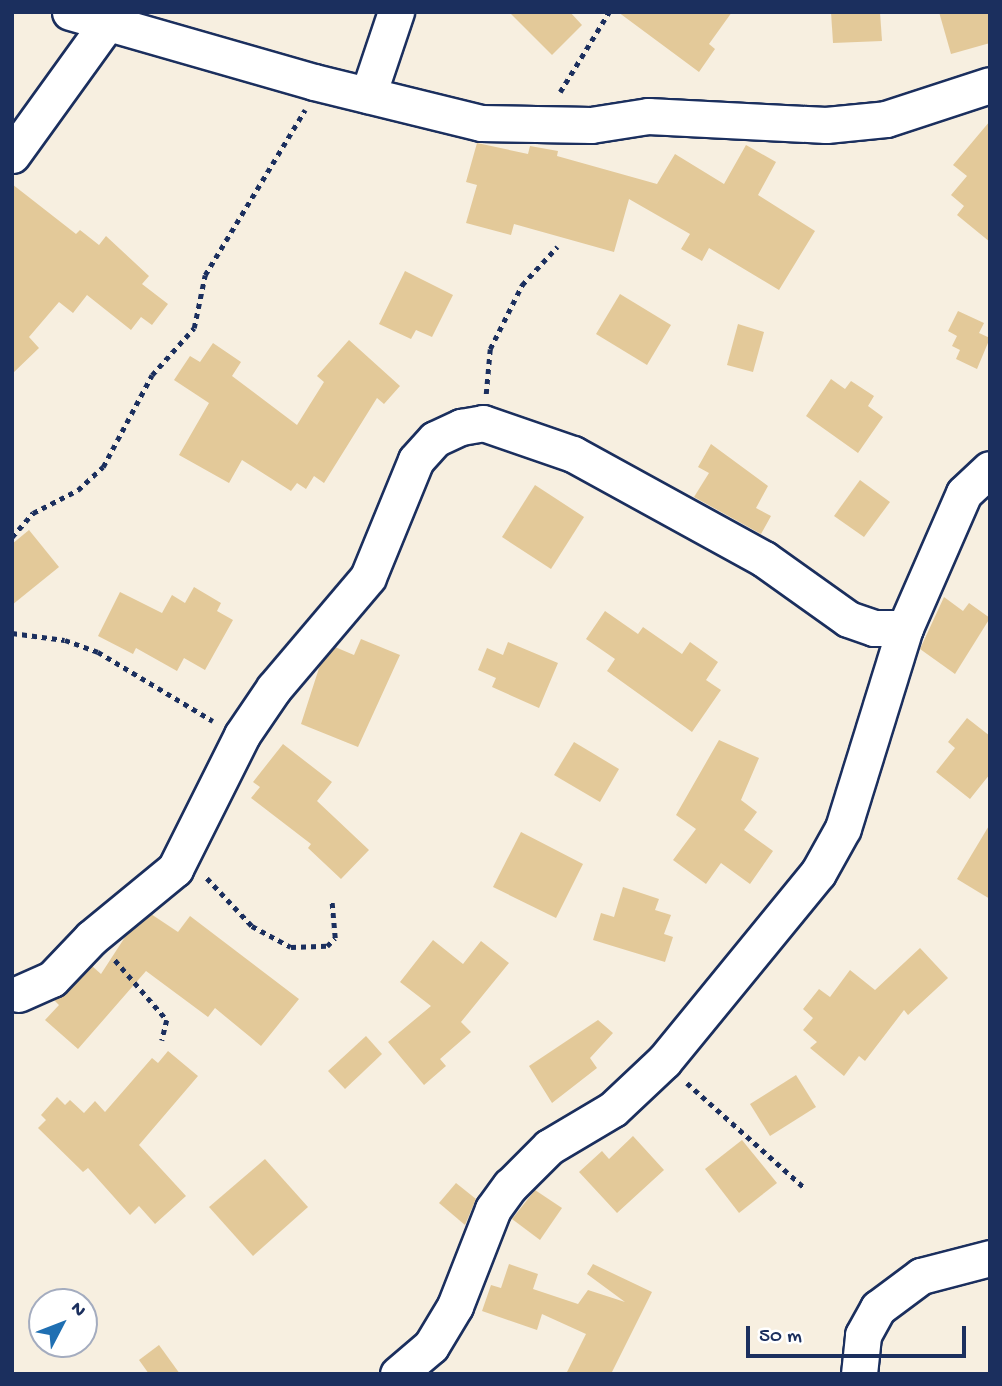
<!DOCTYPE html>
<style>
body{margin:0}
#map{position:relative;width:1002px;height:1386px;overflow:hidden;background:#f7efe0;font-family:"Gochi Hand",sans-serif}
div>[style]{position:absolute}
.building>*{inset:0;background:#e3c999}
.path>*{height:4.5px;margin-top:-2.25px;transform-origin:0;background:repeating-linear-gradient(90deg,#1b2f5e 0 5px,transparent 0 10px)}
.roads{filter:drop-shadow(2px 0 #1b2f5e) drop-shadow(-2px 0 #1b2f5e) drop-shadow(0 2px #1b2f5e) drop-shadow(0 -2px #1b2f5e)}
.minor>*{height:35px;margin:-17.5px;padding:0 17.5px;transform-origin:17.5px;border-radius:17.5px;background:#fff}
span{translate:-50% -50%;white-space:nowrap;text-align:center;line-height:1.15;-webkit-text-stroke:6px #fff;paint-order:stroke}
.frame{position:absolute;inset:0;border:14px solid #1b2f5e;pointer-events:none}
.north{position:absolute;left:28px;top:1288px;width:70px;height:70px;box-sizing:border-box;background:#fff;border:2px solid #a4acbf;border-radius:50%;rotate:48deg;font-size:19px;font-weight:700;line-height:28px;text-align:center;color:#1b2f5e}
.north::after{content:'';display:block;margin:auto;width:24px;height:32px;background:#1f6fb2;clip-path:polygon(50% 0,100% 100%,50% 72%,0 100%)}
.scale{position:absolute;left:746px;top:1326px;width:220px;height:32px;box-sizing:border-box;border:4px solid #1b2f5e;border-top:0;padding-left:9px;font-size:21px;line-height:24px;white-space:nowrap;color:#1b2f5e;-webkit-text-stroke:5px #fff;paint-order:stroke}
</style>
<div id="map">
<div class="building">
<i style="clip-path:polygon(509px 12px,570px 12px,582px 25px,552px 55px)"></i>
<i style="clip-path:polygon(618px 12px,732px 12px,709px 44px,715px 49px,699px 72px)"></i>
<i style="clip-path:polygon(831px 12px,880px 12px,882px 41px,833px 43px)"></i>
<i style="clip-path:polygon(939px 12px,990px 12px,990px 43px,951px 54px)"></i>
<i style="clip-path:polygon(990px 121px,990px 242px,957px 215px,964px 206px,951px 195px,967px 176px,953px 165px)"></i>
<i style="clip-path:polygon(477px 143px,528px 154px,530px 146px,558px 151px,557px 156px,657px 184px,675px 154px,724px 184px,746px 145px,776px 162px,758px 195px,815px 231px,779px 290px,709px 248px,702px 261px,681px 249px,690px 234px,629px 199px,614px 252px,514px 224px,511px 235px,466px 223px,477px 185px,466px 182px)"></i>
<i style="clip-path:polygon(12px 184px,76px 234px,80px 230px,99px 245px,106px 236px,149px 276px,142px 284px,168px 304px,152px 325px,141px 317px,131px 330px,87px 295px,73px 313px,59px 302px,29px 337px,39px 348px,12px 374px)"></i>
<i style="clip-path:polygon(405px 271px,453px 295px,432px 337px,416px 330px,411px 339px,379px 324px)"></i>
<i style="clip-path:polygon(620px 294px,671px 325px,647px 365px,596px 334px)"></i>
<i style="clip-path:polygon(958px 311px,984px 323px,979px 333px,990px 338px,977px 369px,956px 359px,960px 350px,952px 346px,957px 336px,948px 331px)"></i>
<i style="clip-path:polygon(738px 324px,764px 332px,753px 372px,727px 365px)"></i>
<i style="clip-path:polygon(349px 340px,400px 386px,384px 404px,377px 398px,324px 483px,314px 476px,306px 489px,297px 483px,291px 491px,242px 460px,229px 483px,179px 455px,209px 403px,174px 380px,190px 356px,200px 362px,213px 343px,241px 362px,232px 376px,297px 425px,324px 382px,317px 376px)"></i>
<i style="clip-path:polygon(831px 379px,845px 389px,851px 381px,874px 396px,868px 406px,883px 417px,858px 453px,806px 416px)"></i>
<i style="clip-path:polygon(711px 444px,768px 486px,756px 508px,771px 516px,761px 534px,694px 497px,709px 473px,698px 467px)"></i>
<i style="clip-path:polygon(860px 480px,890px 502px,864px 537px,834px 516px)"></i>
<i style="clip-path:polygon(535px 485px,584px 517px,551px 569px,502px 537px)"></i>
<i style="clip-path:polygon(29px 530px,59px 567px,12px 605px,12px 544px)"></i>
<i style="clip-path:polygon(194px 587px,221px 603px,217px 611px,233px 620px,205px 670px,184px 658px,177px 671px,136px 648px,133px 654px,98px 636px,120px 592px,162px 613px,172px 595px,185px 603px)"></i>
<i style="clip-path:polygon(944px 597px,963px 611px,969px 603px,990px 618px,955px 674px,920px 649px)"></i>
<i style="clip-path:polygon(605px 611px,638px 634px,643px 627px,682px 654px,690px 642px,718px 662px,706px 680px,721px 690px,692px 732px,607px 671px,615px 659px,586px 639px)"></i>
<i style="clip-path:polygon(361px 639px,400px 655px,358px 747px,301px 724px,320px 665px,335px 647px,354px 655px)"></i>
<i style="clip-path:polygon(508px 642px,558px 663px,539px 708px,492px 687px,496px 678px,478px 670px,487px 648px,503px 655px)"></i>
<i style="clip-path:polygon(967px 718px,990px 736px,990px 774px,970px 799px,936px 772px,955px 748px,948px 742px)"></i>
<i style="clip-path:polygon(719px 740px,759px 758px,741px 800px,757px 812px,744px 830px,773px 851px,750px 884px,721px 863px,706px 884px,673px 860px,696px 829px,676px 815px)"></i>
<i style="clip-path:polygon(574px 742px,619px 769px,600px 802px,554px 775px)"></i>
<i style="clip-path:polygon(283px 744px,332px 782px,317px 801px,369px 850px,341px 879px,308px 848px,311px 844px,251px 798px,260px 787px,253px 782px)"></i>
<i style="clip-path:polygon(990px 824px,990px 899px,957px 879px)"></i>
<i style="clip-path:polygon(521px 832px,583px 864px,556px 918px,493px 887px)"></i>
<i style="clip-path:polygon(623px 887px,659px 899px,655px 910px,671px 915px,664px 934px,673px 937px,665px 962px,593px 940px,601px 913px,614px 917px)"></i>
<i style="clip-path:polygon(151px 914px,178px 932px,190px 916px,299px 999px,261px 1046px,215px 1008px,208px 1017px,146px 971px,78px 1049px,45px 1020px,59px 1005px,54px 1000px,92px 966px,101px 974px,127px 934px)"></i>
<i style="clip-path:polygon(433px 940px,463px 964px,481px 941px,509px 963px,461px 1022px,471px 1032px,440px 1059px,446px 1066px,424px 1085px,388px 1042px,431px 1006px,400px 982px)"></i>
<i style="clip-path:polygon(920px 948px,948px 978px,908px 1015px,904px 1010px,865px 1061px,859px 1056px,844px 1076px,810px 1048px,817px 1042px,803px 1030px,813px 1018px,803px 1009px,819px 989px,830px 997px,850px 970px,875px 990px)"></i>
<i style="clip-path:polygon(598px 1020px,613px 1033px,590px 1058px,597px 1068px,552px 1103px,529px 1066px)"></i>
<i style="clip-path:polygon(366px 1036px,382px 1054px,345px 1089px,328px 1071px)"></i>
<i style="clip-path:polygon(168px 1051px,198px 1076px,139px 1145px,186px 1196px,155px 1224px,139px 1206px,130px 1215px,88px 1168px,83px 1172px,38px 1128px,46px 1120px,41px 1115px,57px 1097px,65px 1105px,70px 1100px,84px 1113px,95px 1101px,105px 1112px,152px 1058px,158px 1063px)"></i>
<i style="clip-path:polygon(796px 1075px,816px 1107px,770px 1136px,750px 1104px)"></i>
<i style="clip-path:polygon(633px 1136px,664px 1170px,617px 1213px,579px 1172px,602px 1151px,609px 1159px)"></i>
<i style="clip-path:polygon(742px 1140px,777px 1183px,739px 1213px,705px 1169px)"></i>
<i style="clip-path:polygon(265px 1159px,308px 1207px,253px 1256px,209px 1207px)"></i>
<i style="clip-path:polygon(456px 1183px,476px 1199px,465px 1225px,439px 1203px)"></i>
<i style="clip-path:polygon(535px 1190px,562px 1208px,540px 1240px,512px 1219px)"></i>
<i style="clip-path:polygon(509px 1264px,538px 1274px,533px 1289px,578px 1304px,588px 1290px,625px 1302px,587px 1274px,593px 1264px,652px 1292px,611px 1374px,566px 1374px,586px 1334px,542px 1314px,537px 1330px,482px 1311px,491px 1285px,501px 1288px)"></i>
<i style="clip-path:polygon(159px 1345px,180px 1374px,149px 1374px,139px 1360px)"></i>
</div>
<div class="path">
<i style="left:560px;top:92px;width:94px;rotate:-58.5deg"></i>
<i style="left:486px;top:394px;width:45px;rotate:-84.9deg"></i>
<i style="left:490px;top:349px;width:72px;rotate:-63.4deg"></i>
<i style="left:522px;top:285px;width:52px;rotate:-47.4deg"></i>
<i style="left:12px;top:537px;width:32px;rotate:-49deg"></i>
<i style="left:33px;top:513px;width:51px;rotate:-27.1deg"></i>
<i style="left:78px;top:490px;width:34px;rotate:-43deg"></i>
<i style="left:103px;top:467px;width:104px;rotate:-62deg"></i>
<i style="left:152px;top:375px;width:63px;rotate:-48.2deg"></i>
<i style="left:194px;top:328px;width:54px;rotate:-78.3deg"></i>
<i style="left:205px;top:275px;width:193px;rotate:-58.8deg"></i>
<i style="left:12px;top:633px;width:53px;rotate:7.5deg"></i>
<i style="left:65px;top:640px;width:35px;rotate:20deg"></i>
<i style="left:98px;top:652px;width:134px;rotate:31deg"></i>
<i style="left:207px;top:878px;width:66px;rotate:46.8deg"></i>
<i style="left:252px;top:926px;width:44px;rotate:28.3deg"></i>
<i style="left:291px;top:947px;width:36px;rotate:-2deg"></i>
<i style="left:327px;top:946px;width:11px;rotate:-45deg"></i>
<i style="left:335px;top:938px;width:37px;rotate:-95deg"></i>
<i style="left:115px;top:960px;width:79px;rotate:49.1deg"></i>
<i style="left:167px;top:1020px;width:21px;rotate:104deg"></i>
<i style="left:687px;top:1083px;width:158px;rotate:41.7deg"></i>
</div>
<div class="roads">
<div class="minor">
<i style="left:70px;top:12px;width:254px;rotate:16deg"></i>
<i style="left:314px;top:82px;width:172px;rotate:13.8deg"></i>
<i style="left:481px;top:123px;width:110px;rotate:1deg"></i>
<i style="left:591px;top:125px;width:58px;rotate:-9deg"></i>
<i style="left:648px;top:116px;width:178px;rotate:2.9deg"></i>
<i style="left:826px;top:125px;width:60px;rotate:-5.7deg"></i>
<i style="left:886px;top:119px;width:109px;rotate:-18.1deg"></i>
<i style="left:368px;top:95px;width:88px;rotate:-71.4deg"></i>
<i style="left:12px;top:155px;width:159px;rotate:-54.2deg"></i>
<i style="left:18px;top:994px;width:37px;rotate:-24deg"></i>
<i style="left:52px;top:979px;width:57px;rotate:-46.4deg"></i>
<i style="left:91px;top:938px;width:109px;rotate:-39.4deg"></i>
<i style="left:175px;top:869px;width:150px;rotate:-63.4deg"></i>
<i style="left:242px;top:735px;width:57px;rotate:-55.8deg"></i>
<i style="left:274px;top:688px;width:145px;rotate:-49.7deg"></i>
<i style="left:368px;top:577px;width:126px;rotate:-67.7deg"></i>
<i style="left:416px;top:460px;width:28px;rotate:-48deg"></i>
<i style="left:435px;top:439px;width:29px;rotate:-25deg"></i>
<i style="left:461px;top:427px;width:22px;rotate:-10deg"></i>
<i style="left:483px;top:423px;width:95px;rotate:19deg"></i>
<i style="left:573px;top:454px;width:218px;rotate:28.8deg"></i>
<i style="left:764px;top:559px;width:103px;rotate:35.5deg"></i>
<i style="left:848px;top:619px;width:28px;rotate:19deg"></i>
<i style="left:874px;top:628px;width:31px"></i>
<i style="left:398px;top:1374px;width:43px;rotate:-40.3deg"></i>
<i style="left:431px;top:1346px;width:47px;rotate:-59deg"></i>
<i style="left:455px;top:1306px;width:104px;rotate:-68.6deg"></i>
<i style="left:493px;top:1209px;width:29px;rotate:-54deg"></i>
<i style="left:510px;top:1186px;width:55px;rotate:-45deg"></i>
<i style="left:549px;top:1147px;width:74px;rotate:-30.7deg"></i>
<i style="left:613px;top:1109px;width:70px;rotate:-43.3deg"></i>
<i style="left:664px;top:1061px;width:243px;rotate:-50.7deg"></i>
<i style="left:818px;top:873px;width:51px;rotate:-60.9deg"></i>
<i style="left:843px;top:828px;width:209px;rotate:-72.8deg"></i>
<i style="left:905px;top:628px;width:147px;rotate:-66.4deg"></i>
<i style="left:964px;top:493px;width:35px;rotate:-43deg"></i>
<i style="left:859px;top:1374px;width:39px;rotate:-84deg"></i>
<i style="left:863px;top:1335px;width:31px;rotate:-61deg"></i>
<i style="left:878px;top:1308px;width:54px;rotate:-36.7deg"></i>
<i style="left:921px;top:1276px;width:71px;rotate:-14.6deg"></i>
</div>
</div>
<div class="frame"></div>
<div class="north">N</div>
<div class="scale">50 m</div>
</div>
